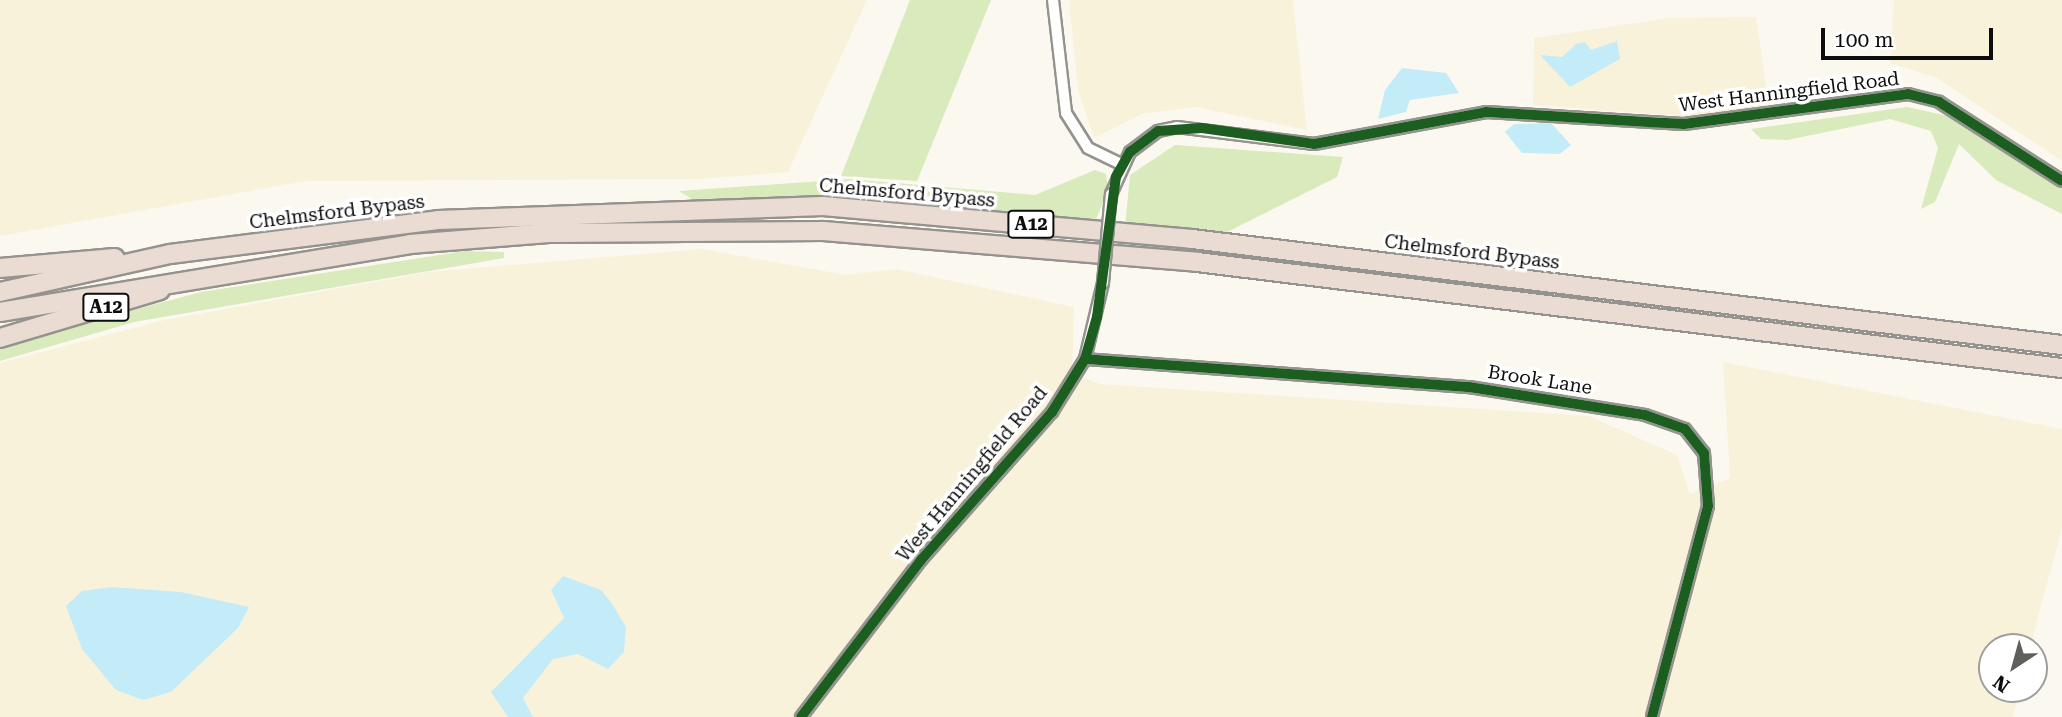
<!DOCTYPE html>
<style>
body{margin:0}
#map{position:relative;width:2062px;height:717px;overflow:hidden;background:#fbf8f0;font-family:"Roboto Serif",serif}
div>[style]{position:absolute}
.farmland>*{inset:0;background:#f9f2db}
.forest>*{inset:0;background:#d9eabc}
.water>*{inset:0;background:#c4ecf8}
.roads{filter:drop-shadow(2px 0 #94938f) drop-shadow(-2px 0 #94938f) drop-shadow(0 2px #94938f) drop-shadow(0 -2px #94938f)}
.street>*{height:10px;margin:-5px;padding:0 5px;transform-origin:5px;border-radius:5px;background:#fefefd}
.highway>*{height:18px;margin:-9px;padding:0 9px;transform-origin:9px;border-radius:9px;background:#ebdcd3}
.bridges{filter:drop-shadow(2px 0 #94938f) drop-shadow(-2px 0 #94938f) drop-shadow(0 2px #94938f) drop-shadow(0 -2px #94938f)}
.street-bridge>*{height:10px;margin:-5px;padding:0 5px;transform-origin:5px;border-radius:5px;background:#fefefd}
.cycleway>*{height:10px;margin:-5px;padding:0 5px;transform-origin:5px;border-radius:5px;background:#1b5e20}
span{translate:-50% -50%;white-space:nowrap;text-align:center;line-height:1.15;-webkit-text-stroke:7px #fff;paint-order:stroke}
.shield-label span{padding:2px 5px;background:#fff;border:2px solid;border-radius:5px;-webkit-text-stroke-width:0}
.shield-label{font-size:18px;color:#0d0d0d;font-weight:700}
.street-label{font-size:19px;color:#0d0d0d}
.north{position:absolute;left:1978px;top:633px;width:70px;height:70px;box-sizing:border-box;background:#fff;border:2px solid #9e9e9e;border-radius:50%;rotate:216deg;font-size:19px;font-weight:700;line-height:28px;text-align:center;color:#0d0d0d}
.north::after{content:'';display:block;margin:auto;width:24px;height:32px;background:#605f5c;clip-path:polygon(50% 0,100% 100%,50% 72%,0 100%)}
.scale{position:absolute;left:1821px;top:28px;width:172px;height:32px;box-sizing:border-box;border:4px solid #0d0d0d;border-top:0;padding-left:9px;font-size:21px;line-height:24px;white-space:nowrap;color:#0d0d0d;-webkit-text-stroke:5px #fff;paint-order:stroke}
</style>
<div id="map">
<div class="farmland">
<i style="clip-path:polygon(0 0,867px 0,788px 172px,700px 179px,306px 181px,0 236px)"></i>
<i style="clip-path:polygon(1069px 0,1293px 0,1307px 130px,1195px 107px,1142px 114px,1094px 138px,1078px 90px)"></i>
<i style="clip-path:polygon(1894px 0,2062px 0,2062px 161px,1937px 78px,1890px 63px)"></i>
<i style="clip-path:polygon(1756px 17px,1769px 105px,1692px 117px,1533px 105px,1534px 38px,1669px 18px)"></i>
<i style="clip-path:polygon(702px 249px,846px 275px,896px 269px,1074px 307px,1072px 373px,1100px 384px,1589px 416px,1677px 455px,1690px 494px,1730px 478px,1723px 362px,2062px 429px,2062px 528px,2030px 647px,1992px 647px,1992px 689px,2020px 689px,2013px 717px,0 717px,0 363px,160px 321px,428px 272px)"></i>
</div>
<div class="forest">
<i style="clip-path:polygon(910px 0,991px 0,917px 181px,841px 176px)"></i>
<i style="clip-path:polygon(1907px 107px,1953px 117px,2062px 189px,2062px 214px,1996px 180px,1959px 144px,1935px 202px,1921px 209px,1938px 148px,1931px 131px,1890px 119px,1787px 140px,1761px 139px,1751px 129px)"></i>
<i style="clip-path:polygon(1175px 145px,1343px 157px,1337px 177px,1219px 236px,1125px 227px,1130px 175px)"></i>
<i style="clip-path:polygon(1095px 170px,1106px 174px,1108px 190px,1095px 222px,838px 200px,693px 200px,679px 191px,850px 179px,1035px 195px)"></i>
<i style="clip-path:polygon(465px 251px,504px 252px,504px 258px,134px 322px,0 361px,0 346px,201px 292px)"></i>
</div>
<div class="water">
<i style="clip-path:polygon(1617px 41px,1620px 59px,1570px 87px,1540px 55px,1562px 57px,1576px 44px,1585px 42px,1591px 50px)"></i>
<i style="clip-path:polygon(1402px 68px,1446px 73px,1459px 93px,1410px 100px,1406px 112px,1378px 119px,1385px 90px)"></i>
<i style="clip-path:polygon(1551px 123px,1571px 145px,1560px 154px,1522px 153px,1505px 132px,1514px 124px)"></i>
<i style="clip-path:polygon(563px 576px,601px 590px,611px 602px,626px 627px,624px 652px,608px 669px,578px 654px,553px 659px,523px 698px,533px 717px,508px 717px,491px 692px,564px 618px,551px 590px)"></i>
<i style="clip-path:polygon(112px 587px,181px 592px,249px 607px,238px 628px,171px 692px,143px 700px,116px 690px,82px 649px,66px 606px,82px 591px)"></i>
</div>
<div class="roads">
<div class="street">
<i style="left:1053px;top:0;width:114px;rotate:83.4deg"></i>
<i style="left:1066px;top:113px;width:41px;rotate:57.8deg"></i>
<i style="left:1088px;top:148px;width:39px;rotate:26deg"></i>
<i style="left:1111px;top:194px;width:46px;rotate:-65.7deg"></i>
<i style="left:1130px;top:152px;width:35px;rotate:-37deg"></i>
<i style="left:1158px;top:131px;width:19px;rotate:-12deg"></i>
<i style="left:1177px;top:127px;width:138px;rotate:7.1deg"></i>
<i style="left:1314px;top:144px;width:175px;rotate:-10.5deg"></i>
<i style="left:1486px;top:112px;width:198px;rotate:3.5deg"></i>
<i style="left:1684px;top:124px;width:226px;rotate:-7.6deg"></i>
<i style="left:1908px;top:94px;width:32px;rotate:14deg"></i>
<i style="left:1939px;top:102px;width:146px;rotate:32.7deg"></i>
<i style="left:1085px;top:359px;width:385px;rotate:4.2deg"></i>
<i style="left:1469px;top:387px;width:178px;rotate:9deg"></i>
<i style="left:1645px;top:415px;width:42px;rotate:19.3deg"></i>
<i style="left:1685px;top:429px;width:31px;rotate:52deg"></i>
<i style="left:1704px;top:453px;width:53px;rotate:85.7deg"></i>
<i style="left:1708px;top:506px;width:218px;rotate:104.9deg"></i>
<i style="left:801px;top:717px;width:198px;rotate:-52.6deg"></i>
<i style="left:921px;top:560px;width:198px;rotate:-48.5deg"></i>
<i style="left:1052px;top:412px;width:62px;rotate:-58.1deg"></i>
<i style="left:1085px;top:359px;width:78px;rotate:-76.7deg"></i>
</div>
<div class="highway">
<i style="left:0;top:268px;width:115px;rotate:-5deg"></i>
<i style="left:0;top:292px;width:174px;rotate:-12.6deg"></i>
<i style="left:170px;top:254px;width:270px;rotate:-7.2deg"></i>
<i style="left:438px;top:220px;width:385px;rotate:-2.1deg"></i>
<i style="left:823px;top:206px;width:370px;rotate:5.1deg"></i>
<i style="left:1192px;top:239px;width:876px;rotate:6.95deg"></i>
<i style="left:0;top:312px;width:416px;rotate:-9.4deg"></i>
<i style="left:410px;top:244px;width:139px;rotate:-4.5deg"></i>
<i style="left:549px;top:233px;width:274px;rotate:-0.4deg"></i>
<i style="left:823px;top:231px;width:375px;rotate:4.7deg"></i>
<i style="left:1197px;top:262px;width:871px;rotate:6.99deg"></i>
<i style="left:0;top:338px;width:167px;rotate:-16.7deg"></i>
</div>
</div>
<div class="bridges">
<div class="street-bridge">
<i style="left:1103px;top:283px;width:89px;rotate:-84.9deg"></i>
</div>
</div>
<div class="cycleway">
<i style="left:1085px;top:359px;width:385px;rotate:4.2deg"></i>
<i style="left:1469px;top:387px;width:178px;rotate:9deg"></i>
<i style="left:1645px;top:415px;width:42px;rotate:19.3deg"></i>
<i style="left:1685px;top:429px;width:31px;rotate:52deg"></i>
<i style="left:1704px;top:453px;width:53px;rotate:85.7deg"></i>
<i style="left:1708px;top:506px;width:218px;rotate:104.9deg"></i>
<i style="left:801px;top:717px;width:198px;rotate:-52.6deg"></i>
<i style="left:921px;top:560px;width:198px;rotate:-48.5deg"></i>
<i style="left:1052px;top:412px;width:62px;rotate:-58.1deg"></i>
<i style="left:1085px;top:359px;width:44px;rotate:-74.1deg"></i>
<i style="left:1097px;top:317px;width:141px;rotate:-82.3deg"></i>
<i style="left:1116px;top:177px;width:29px;rotate:-61deg"></i>
<i style="left:1130px;top:152px;width:35px;rotate:-37deg"></i>
<i style="left:1158px;top:131px;width:44px;rotate:-3.9deg"></i>
<i style="left:1202px;top:128px;width:113px;rotate:8.1deg"></i>
<i style="left:1314px;top:144px;width:175px;rotate:-10.5deg"></i>
<i style="left:1486px;top:112px;width:198px;rotate:3.5deg"></i>
<i style="left:1684px;top:124px;width:226px;rotate:-7.6deg"></i>
<i style="left:1908px;top:94px;width:32px;rotate:14deg"></i>
<i style="left:1939px;top:102px;width:146px;rotate:32.7deg"></i>
</div>
<div class="shield-label">
<span style="left:1031px;top:224px">A12</span>
<span style="left:106px;top:307px">A12</span>
</div>
<div class="street-label">
<span style="left:1789px;top:92px;rotate:-7deg">West Hanningfield Road</span>
<span style="left:907px;top:193px;rotate:5deg">Chelmsford Bypass</span>
<span style="left:337px;top:212px;rotate:-7deg">Chelmsford Bypass</span>
<span style="left:1472px;top:252px;rotate:7deg">Chelmsford Bypass</span>
<span style="left:1540px;top:380px;rotate:9deg">Brook Lane</span>
<span style="left:972px;top:474px;rotate:-50deg">West Hanningfield Road</span>
</div>
<div class="north">N</div>
<div class="scale">100 m</div>
</div>
